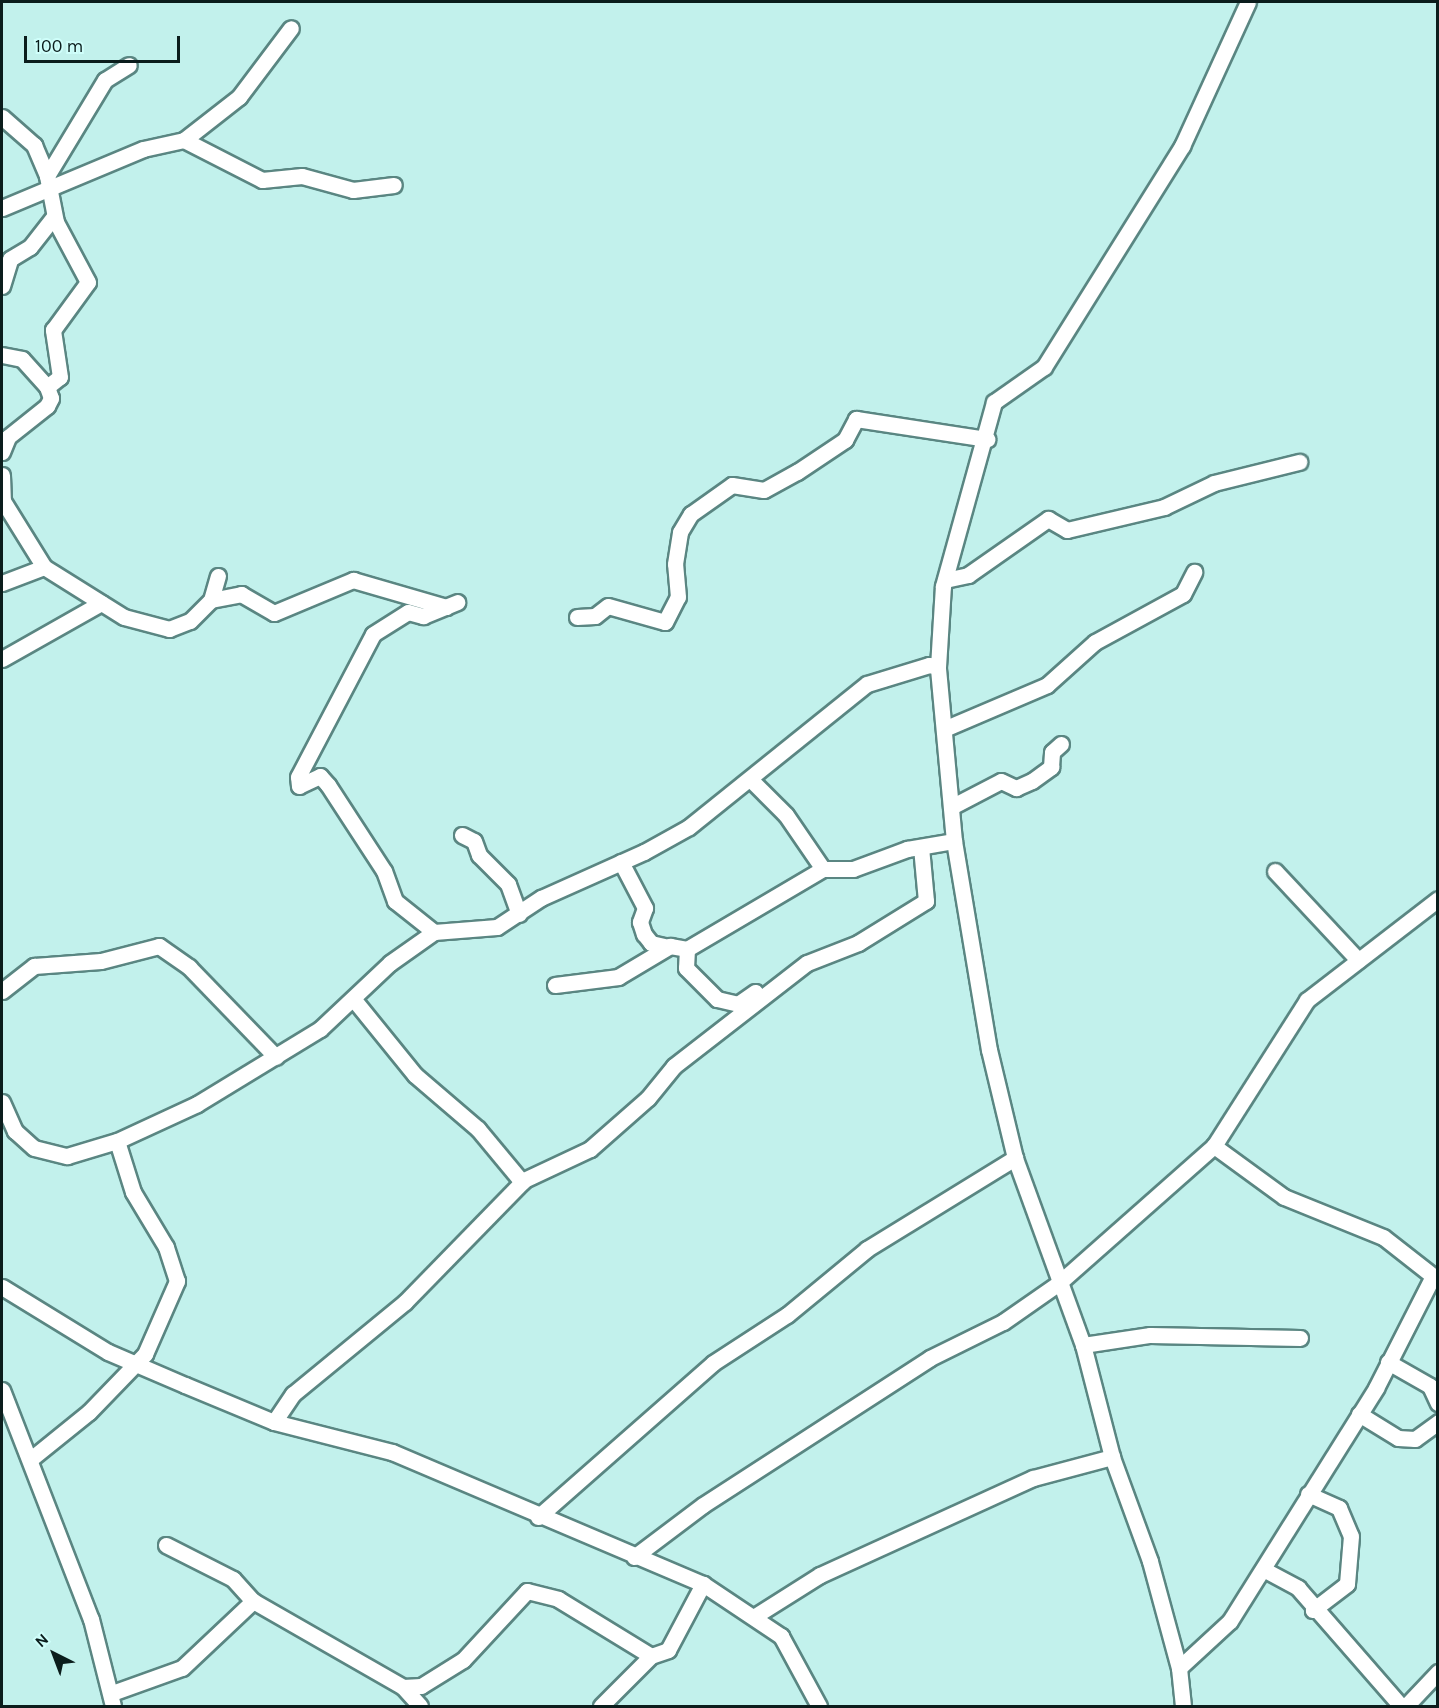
<!DOCTYPE html>
<style>
body{margin:0}
#map{position:relative;width:1439px;height:1708px;overflow:hidden;background:#c2f1ec;font-family:Karla,sans-serif}
div>[style]{position:absolute}
.roads{filter:drop-shadow(2px 0 #5a8682) drop-shadow(-2px 0 #5a8682) drop-shadow(0 2px #5a8682) drop-shadow(0 -2px #5a8682)}
.minor>*{height:15px;margin:-7.5px;padding:0 7.5px;transform-origin:7.5px;border-radius:7.5px;background:#fff}
span{translate:-50% -50%;white-space:nowrap;text-align:center;line-height:1.15;-webkit-text-stroke:6px #cffefa;paint-order:stroke}
.frame{position:absolute;inset:0;border:3px solid #0b1d1c;pointer-events:none}
.north{position:absolute;left:24px;top:1624px;width:60px;height:60px;-webkit-text-stroke:4px #cffefa;paint-order:stroke;rotate:318deg;font-size:16px;font-weight:700;line-height:24px;text-align:center;color:#0b1d1c}
.north::after{content:'';display:block;margin:auto;width:21px;height:27px;background:#0b1d1c;clip-path:polygon(50% 0,100% 100%,50% 72%,0 100%)}
.scale{position:absolute;left:24px;top:36px;width:156px;height:27px;box-sizing:border-box;border:3px solid #0b1d1c;border-top:0;padding-left:8px;font-size:18px;line-height:21px;white-space:nowrap;color:#0b1d1c;-webkit-text-stroke:4px #cffefa;paint-order:stroke}
</style>
<div id="map">
<div class="roads">
<div class="minor">
<i style="left:2px;top:117px;width:43px;rotate:41.2deg"></i>
<i style="left:34px;top:145px;width:34px;rotate:67deg"></i>
<i style="left:184px;top:140px;width:88px;rotate:27.1deg"></i>
<i style="left:262px;top:180px;width:40px;rotate:-5.7deg"></i>
<i style="left:302px;top:176px;width:53px;rotate:15.4deg"></i>
<i style="left:353px;top:190px;width:41px;rotate:-7deg"></i>
<i style="left:2px;top:208px;width:153px;rotate:-22.7deg"></i>
<i style="left:143px;top:149px;width:42px;rotate:-12.4deg"></i>
<i style="left:184px;top:140px;width:70px;rotate:-38deg"></i>
<i style="left:239px;top:97px;width:86px;rotate:-53deg"></i>
<i style="left:2px;top:286px;width:28px;rotate:-73deg"></i>
<i style="left:10px;top:259px;width:23px;rotate:-31deg"></i>
<i style="left:30px;top:247px;width:39px;rotate:-52deg"></i>
<i style="left:2px;top:355px;width:20px;rotate:11deg"></i>
<i style="left:22px;top:359px;width:38px;rotate:48deg"></i>
<i style="left:47px;top:387px;width:16px;rotate:-38deg"></i>
<i style="left:60px;top:377px;width:48px;rotate:-98.5deg"></i>
<i style="left:53px;top:330px;width:59px;rotate:-53.9deg"></i>
<i style="left:88px;top:282px;width:68px;rotate:-118.1deg"></i>
<i style="left:56px;top:222px;width:47px;rotate:-101.1deg"></i>
<i style="left:47px;top:176px;width:112px;rotate:-58.9deg"></i>
<i style="left:105px;top:80px;width:28px;rotate:-32deg"></i>
<i style="left:2px;top:452px;width:16px;rotate:-68deg"></i>
<i style="left:8px;top:437px;width:50px;rotate:-38.5deg"></i>
<i style="left:47px;top:406px;width:9px;rotate:-63deg"></i>
<i style="left:51px;top:398px;width:12px;rotate:-110deg"></i>
<i style="left:2px;top:475px;width:26px;rotate:88deg"></i>
<i style="left:3px;top:501px;width:78px;rotate:58.2deg"></i>
<i style="left:44px;top:567px;width:94px;rotate:32deg"></i>
<i style="left:124px;top:617px;width:47px;rotate:14.9deg"></i>
<i style="left:169px;top:629px;width:22px;rotate:-21deg"></i>
<i style="left:190px;top:621px;width:30px;rotate:-45deg"></i>
<i style="left:211px;top:600px;width:25px;rotate:-74deg"></i>
<i style="left:945px;top:580px;width:24px;rotate:-12deg"></i>
<i style="left:968px;top:575px;width:98px;rotate:-35deg"></i>
<i style="left:1048px;top:519px;width:22px;rotate:30deg"></i>
<i style="left:1067px;top:530px;width:100px;rotate:-13.3deg"></i>
<i style="left:1164px;top:507px;width:55px;rotate:-25.6deg"></i>
<i style="left:1214px;top:483px;width:88px;rotate:-13.9deg"></i>
<i style="left:2px;top:583px;width:45px;rotate:-20.9deg"></i>
<i style="left:211px;top:600px;width:31px;rotate:-11deg"></i>
<i style="left:241px;top:594px;width:38px;rotate:30deg"></i>
<i style="left:274px;top:613px;width:86px;rotate:-22.7deg"></i>
<i style="left:353px;top:580px;width:97px;rotate:16.2deg"></i>
<i style="left:577px;top:617px;width:18px;rotate:-3deg"></i>
<i style="left:595px;top:616px;width:16px;rotate:-38deg"></i>
<i style="left:608px;top:606px;width:59px;rotate:15.7deg"></i>
<i style="left:665px;top:622px;width:28px;rotate:-63deg"></i>
<i style="left:678px;top:597px;width:33px;rotate:-95deg"></i>
<i style="left:675px;top:564px;width:32px;rotate:-81deg"></i>
<i style="left:680px;top:532px;width:21px;rotate:-59deg"></i>
<i style="left:691px;top:514px;width:50px;rotate:-35.3deg"></i>
<i style="left:732px;top:485px;width:32px;rotate:9deg"></i>
<i style="left:764px;top:490px;width:38px;rotate:-29deg"></i>
<i style="left:797px;top:472px;width:58px;rotate:-33.7deg"></i>
<i style="left:845px;top:440px;width:24px;rotate:-62deg"></i>
<i style="left:856px;top:419px;width:133px;rotate:8.7deg"></i>
<i style="left:2px;top:659px;width:114px;rotate:-29.5deg"></i>
<i style="left:944px;top:729px;width:112px;rotate:-23.1deg"></i>
<i style="left:1047px;top:685px;width:64px;rotate:-41.9deg"></i>
<i style="left:1095px;top:642px;width:100px;rotate:-28.6deg"></i>
<i style="left:1183px;top:594px;width:25px;rotate:-63deg"></i>
<i style="left:751px;top:780px;width:49px;rotate:45deg"></i>
<i style="left:786px;top:815px;width:65px;rotate:55.6deg"></i>
<i style="left:951px;top:807px;width:56px;rotate:-27.5deg"></i>
<i style="left:1001px;top:781px;width:17px;rotate:25deg"></i>
<i style="left:1016px;top:788px;width:17px;rotate:-24deg"></i>
<i style="left:1032px;top:781px;width:24px;rotate:-36deg"></i>
<i style="left:1051px;top:767px;width:15px;rotate:-86deg"></i>
<i style="left:1052px;top:752px;width:12px;rotate:-42deg"></i>
<i style="left:462px;top:835px;width:13px;rotate:27deg"></i>
<i style="left:474px;top:841px;width:15px;rotate:70deg"></i>
<i style="left:479px;top:855px;width:41px;rotate:45deg"></i>
<i style="left:508px;top:884px;width:32px;rotate:70deg"></i>
<i style="left:621px;top:862px;width:52px;rotate:62.4deg"></i>
<i style="left:645px;top:908px;width:15px;rotate:110deg"></i>
<i style="left:640px;top:922px;width:13px;rotate:72deg"></i>
<i style="left:644px;top:934px;width:11px;rotate:52deg"></i>
<i style="left:651px;top:943px;width:17px;rotate:13deg"></i>
<i style="left:1275px;top:871px;width:122px;rotate:47deg"></i>
<i style="left:434px;top:932px;width:50px;rotate:-141.5deg"></i>
<i style="left:395px;top:901px;width:32px;rotate:-110deg"></i>
<i style="left:384px;top:871px;width:103px;rotate:-123.1deg"></i>
<i style="left:328px;top:785px;width:12px;rotate:-132deg"></i>
<i style="left:320px;top:776px;width:23px;rotate:155deg"></i>
<i style="left:299px;top:786px;width:9px;rotate:-96deg"></i>
<i style="left:298px;top:777px;width:161px;rotate:-62.3deg"></i>
<i style="left:373px;top:634px;width:41px;rotate:-32.2deg"></i>
<i style="left:408px;top:612px;width:16px;rotate:15deg"></i>
<i style="left:423px;top:616px;width:37px;rotate:-22deg"></i>
<i style="left:687px;top:949px;width:158px;rotate:-30.5deg"></i>
<i style="left:823px;top:869px;width:30px"></i>
<i style="left:853px;top:869px;width:58px;rotate:-20.3deg"></i>
<i style="left:907px;top:849px;width:48px;rotate:-9.7deg"></i>
<i style="left:687px;top:949px;width:19px;rotate:93deg"></i>
<i style="left:686px;top:968px;width:44px;rotate:45deg"></i>
<i style="left:717px;top:999px;width:22px;rotate:13deg"></i>
<i style="left:738px;top:1004px;width:21px;rotate:-35deg"></i>
<i style="left:555px;top:985px;width:64px;rotate:-7.2deg"></i>
<i style="left:618px;top:977px;width:61px;rotate:-30.8deg"></i>
<i style="left:670px;top:946px;width:17px;rotate:10deg"></i>
<i style="left:2px;top:991px;width:41px;rotate:-38deg"></i>
<i style="left:34px;top:966px;width:67px;rotate:-4.3deg"></i>
<i style="left:101px;top:961px;width:60px;rotate:-14.5deg"></i>
<i style="left:159px;top:946px;width:37px;rotate:35deg"></i>
<i style="left:189px;top:967px;width:125px;rotate:46deg"></i>
<i style="left:355px;top:1001px;width:95px;rotate:51deg"></i>
<i style="left:415px;top:1075px;width:83px;rotate:40.6deg"></i>
<i style="left:478px;top:1129px;width:69px;rotate:50.3deg"></i>
<i style="left:2px;top:1102px;width:32px;rotate:66deg"></i>
<i style="left:15px;top:1131px;width:25px;rotate:42deg"></i>
<i style="left:34px;top:1148px;width:34px;rotate:14deg"></i>
<i style="left:67px;top:1156px;width:52px;rotate:-16.7deg"></i>
<i style="left:2px;top:1287px;width:124px;rotate:31.5deg"></i>
<i style="left:108px;top:1352px;width:84px;rotate:23.2deg"></i>
<i style="left:185px;top:1385px;width:96px;rotate:22.6deg"></i>
<i style="left:274px;top:1422px;width:122px;rotate:14.3deg"></i>
<i style="left:392px;top:1452px;width:338px;rotate:23deg"></i>
<i style="left:703px;top:1584px;width:94px;rotate:33.7deg"></i>
<i style="left:781px;top:1636px;width:80px;rotate:61.5deg"></i>
<i style="left:1083px;top:1345px;width:68px;rotate:-8.5deg"></i>
<i style="left:1150px;top:1335px;width:150px;rotate:1.1deg"></i>
<i style="left:1388px;top:1362px;width:48px;rotate:29.7deg"></i>
<i style="left:1430px;top:1386px;width:19px;rotate:65deg"></i>
<i style="left:2px;top:1390px;width:246px;rotate:68.8deg"></i>
<i style="left:91px;top:1619px;width:90px;rotate:75.8deg"></i>
<i style="left:1359px;top:1414px;width:46px;rotate:31.6deg"></i>
<i style="left:1398px;top:1438px;width:17px;rotate:3deg"></i>
<i style="left:1415px;top:1439px;width:29px;rotate:-36deg"></i>
<i style="left:274px;top:1422px;width:34px;rotate:-56deg"></i>
<i style="left:293px;top:1394px;width:145px;rotate:-39.4deg"></i>
<i style="left:405px;top:1302px;width:170px;rotate:-45.7deg"></i>
<i style="left:524px;top:1180px;width:73px;rotate:-25.2deg"></i>
<i style="left:590px;top:1149px;width:77px;rotate:-41.3deg"></i>
<i style="left:648px;top:1098px;width:41px;rotate:-50.9deg"></i>
<i style="left:674px;top:1066px;width:168px;rotate:-37.8deg"></i>
<i style="left:807px;top:963px;width:55px;rotate:-21.4deg"></i>
<i style="left:858px;top:943px;width:80px;rotate:-31.7deg"></i>
<i style="left:926px;top:901px;width:54px;rotate:-95.3deg"></i>
<i style="left:32px;top:1458px;width:73px;rotate:-38.9deg"></i>
<i style="left:89px;top:1412px;width:81px;rotate:-46deg"></i>
<i style="left:145px;top:1354px;width:80px;rotate:-66.3deg"></i>
<i style="left:177px;top:1281px;width:36px;rotate:-108deg"></i>
<i style="left:166px;top:1247px;width:64px;rotate:-121deg"></i>
<i style="left:133px;top:1192px;width:53px;rotate:-107.4deg"></i>
<i style="left:117px;top:1141px;width:88px;rotate:-24.8deg"></i>
<i style="left:197px;top:1104px;width:144px;rotate:-31.4deg"></i>
<i style="left:320px;top:1029px;width:96px;rotate:-43.3deg"></i>
<i style="left:390px;top:963px;width:54px;rotate:-35.2deg"></i>
<i style="left:434px;top:932px;width:63px;rotate:-4.5deg"></i>
<i style="left:497px;top:927px;width:53px;rotate:-33.4deg"></i>
<i style="left:541px;top:898px;width:113px;rotate:-24.1deg"></i>
<i style="left:644px;top:852px;width:51px;rotate:-29.1deg"></i>
<i style="left:689px;top:827px;width:228px;rotate:-38.8deg"></i>
<i style="left:867px;top:684px;width:65px;rotate:-17deg"></i>
<i style="left:929px;top:665px;width:9px;rotate:13deg"></i>
<i style="left:1308px;top:1494px;width:34px;rotate:24deg"></i>
<i style="left:1339px;top:1508px;width:30px;rotate:67deg"></i>
<i style="left:1351px;top:1536px;width:48px;rotate:94.8deg"></i>
<i style="left:1347px;top:1584px;width:43px;rotate:142.6deg"></i>
<i style="left:538px;top:1517px;width:233px;rotate:-41.3deg"></i>
<i style="left:713px;top:1363px;width:88px;rotate:-33deg"></i>
<i style="left:787px;top:1315px;width:104px;rotate:-39.5deg"></i>
<i style="left:867px;top:1249px;width:174px;rotate:-31.6deg"></i>
<i style="left:166px;top:1545px;width:75px;rotate:26.9deg"></i>
<i style="left:233px;top:1579px;width:30px;rotate:48deg"></i>
<i style="left:634px;top:1557px;width:86px;rotate:-37deg"></i>
<i style="left:703px;top:1505px;width:270px;rotate:-32.9deg"></i>
<i style="left:930px;top:1358px;width:81px;rotate:-26.3deg"></i>
<i style="left:1003px;top:1322px;width:68px;rotate:-34.9deg"></i>
<i style="left:1059px;top:1283px;width:207px;rotate:-41.5deg"></i>
<i style="left:1214px;top:1146px;width:173px;rotate:-57.5deg"></i>
<i style="left:1307px;top:1000px;width:165px;rotate:-37.6deg"></i>
<i style="left:1263px;top:1569px;width:40px;rotate:28deg"></i>
<i style="left:1298px;top:1588px;width:157px;rotate:48.9deg"></i>
<i style="left:755px;top:1616px;width:77px;rotate:-32.2deg"></i>
<i style="left:820px;top:1575px;width:234px;rotate:-24.5deg"></i>
<i style="left:1033px;top:1478px;width:82px;rotate:-14.9deg"></i>
<i style="left:1179px;top:1668px;width:69px;rotate:-42.7deg"></i>
<i style="left:1230px;top:1621px;width:275px;rotate:-57.9deg"></i>
<i style="left:1376px;top:1388px;width:126px;rotate:-63deg"></i>
<i style="left:1433px;top:1276px;width:63px;rotate:-142deg"></i>
<i style="left:1383px;top:1237px;width:107px;rotate:-158deg"></i>
<i style="left:1284px;top:1197px;width:87px;rotate:-143.9deg"></i>
<i style="left:403px;top:1687px;width:18px;rotate:-3deg"></i>
<i style="left:421px;top:1686px;width:49px;rotate:-31.8deg"></i>
<i style="left:463px;top:1660px;width:94px;rotate:-47.2deg"></i>
<i style="left:527px;top:1591px;width:32px;rotate:14deg"></i>
<i style="left:558px;top:1599px;width:109px;rotate:31.5deg"></i>
<i style="left:651px;top:1656px;width:18px;rotate:-19deg"></i>
<i style="left:668px;top:1650px;width:75px;rotate:-62.1deg"></i>
<i style="left:112px;top:1693px;width:74px;rotate:-19.7deg"></i>
<i style="left:182px;top:1668px;width:98px;rotate:-43.3deg"></i>
<i style="left:253px;top:1601px;width:173px;rotate:29.8deg"></i>
<i style="left:403px;top:1687px;width:25px;rotate:48deg"></i>
<i style="left:601px;top:1706px;width:71px;rotate:-45deg"></i>
<i style="left:1183px;top:1706px;width:38px;rotate:-96deg"></i>
<i style="left:1179px;top:1668px;width:111px;rotate:-105.2deg"></i>
<i style="left:1150px;top:1561px;width:111px;rotate:-110.1deg"></i>
<i style="left:1112px;top:1457px;width:116px;rotate:-104.5deg"></i>
<i style="left:1083px;top:1345px;width:199px;rotate:-110deg"></i>
<i style="left:1015px;top:1158px;width:111px;rotate:-103.5deg"></i>
<i style="left:989px;top:1050px;width:212px;rotate:-99.5deg"></i>
<i style="left:954px;top:841px;width:175px;rotate:-95.3deg"></i>
<i style="left:938px;top:667px;width:81px;rotate:-86.5deg"></i>
<i style="left:943px;top:586px;width:191px;rotate:-74.5deg"></i>
<i style="left:994px;top:402px;width:61px;rotate:-35deg"></i>
<i style="left:1044px;top:367px;width:261px;rotate:-58deg"></i>
<i style="left:1182px;top:146px;width:158px;rotate:-65.4deg"></i>
<i style="left:1406px;top:1706px;width:47px;rotate:-46.7deg"></i>
</div>
</div>
<div class="frame"></div>
<div class="north">N</div>
<div class="scale">100 m</div>
</div>
